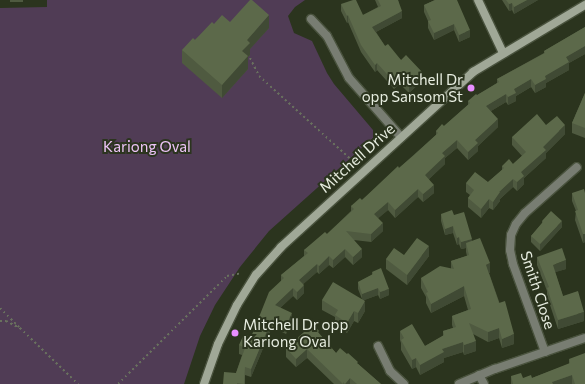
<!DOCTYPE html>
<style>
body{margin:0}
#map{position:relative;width:585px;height:384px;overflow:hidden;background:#2b341e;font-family:Commissioner,sans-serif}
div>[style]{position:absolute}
.green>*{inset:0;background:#503c55}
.path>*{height:2px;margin-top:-1px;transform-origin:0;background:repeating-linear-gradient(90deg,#69715e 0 2px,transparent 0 5px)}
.roads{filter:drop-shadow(1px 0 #49523d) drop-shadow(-1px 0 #49523d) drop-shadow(0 1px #49523d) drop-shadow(0 -1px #49523d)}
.street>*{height:8px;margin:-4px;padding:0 4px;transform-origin:4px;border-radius:4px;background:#787d72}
.secondary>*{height:8px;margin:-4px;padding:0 4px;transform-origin:4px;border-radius:4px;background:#a0a897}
.wall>*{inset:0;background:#4f5a40}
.shaded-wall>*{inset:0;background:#404a34}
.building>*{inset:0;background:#5c694a}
.dots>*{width:11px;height:11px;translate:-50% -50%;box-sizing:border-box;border:2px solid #2b341e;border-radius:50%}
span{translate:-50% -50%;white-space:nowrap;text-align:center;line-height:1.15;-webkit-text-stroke:4px #2b341e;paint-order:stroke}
.poi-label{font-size:15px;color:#e7ede0}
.right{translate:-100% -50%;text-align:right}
.left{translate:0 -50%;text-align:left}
.park-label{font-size:15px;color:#edc4f7}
.street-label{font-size:15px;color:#e7ede0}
</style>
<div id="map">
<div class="green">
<i style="clip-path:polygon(47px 0,305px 0,295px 7px,288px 16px,294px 33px,312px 41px,327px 73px,334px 84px,373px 130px,373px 138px,269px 231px,240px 267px,215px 305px,200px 336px,184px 384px,0 384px,0 8px,47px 7px)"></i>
</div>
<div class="path">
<i style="left:250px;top:58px;width:20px;rotate:63deg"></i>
<i style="left:259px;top:76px;width:128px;rotate:42.2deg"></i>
<i style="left:0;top:308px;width:27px;rotate:45deg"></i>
<i style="left:0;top:321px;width:6px"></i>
<i style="left:6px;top:321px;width:16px;rotate:27deg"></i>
<i style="left:20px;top:328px;width:81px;rotate:44deg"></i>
<i style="left:118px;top:384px;width:153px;rotate:-44.7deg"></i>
<i style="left:227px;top:276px;width:15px;rotate:-11deg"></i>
</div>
<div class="roads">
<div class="street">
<i style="left:311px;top:19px;width:23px;rotate:47deg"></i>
<i style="left:327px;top:36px;width:47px;rotate:62.4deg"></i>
<i style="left:349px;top:78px;width:79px;rotate:48.6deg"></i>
<i style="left:378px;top:346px;width:28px;rotate:64deg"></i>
<i style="left:390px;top:371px;width:19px;rotate:43deg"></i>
<i style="left:545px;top:352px;width:94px;rotate:-110deg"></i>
<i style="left:513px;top:264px;width:14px;rotate:-102deg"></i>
<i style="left:510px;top:250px;width:15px;rotate:-86deg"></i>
<i style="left:511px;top:235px;width:12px;rotate:-66deg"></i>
<i style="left:516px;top:224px;width:14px;rotate:-51deg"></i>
<i style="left:525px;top:213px;width:69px;rotate:-41.5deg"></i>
<i style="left:479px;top:375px;width:10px;rotate:61deg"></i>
<i style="left:459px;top:384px;width:39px;rotate:-23deg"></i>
<i style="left:495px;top:369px;width:95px;rotate:-19deg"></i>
</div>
<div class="secondary">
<i style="left:478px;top:0;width:59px;rotate:64.7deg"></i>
<i style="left:204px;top:384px;width:42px;rotate:-70.7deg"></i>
<i style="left:218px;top:344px;width:43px;rotate:-64deg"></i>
<i style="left:237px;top:305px;width:36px;rotate:-58deg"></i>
<i style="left:256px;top:275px;width:38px;rotate:-48deg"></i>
<i style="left:281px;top:247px;width:260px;rotate:-42.3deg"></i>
<i style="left:473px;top:72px;width:131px;rotate:-30.9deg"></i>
</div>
</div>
<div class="wall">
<i style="clip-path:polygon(10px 0,23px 0,23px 2px,10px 2px)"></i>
<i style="clip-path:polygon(375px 0,398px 0,402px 18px,376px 32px,385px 46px,401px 60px,423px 80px,409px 93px,400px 84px,394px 89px,377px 70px,375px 72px,361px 52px,348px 22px,347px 23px,341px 11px,341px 4px,363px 15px,378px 7px)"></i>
<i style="clip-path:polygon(435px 0,470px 37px,459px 42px,454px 30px,434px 40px,428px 28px,428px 21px,424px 12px,424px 5px)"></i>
<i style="clip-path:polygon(502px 0,538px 0,514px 14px,512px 10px,509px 11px)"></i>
<i style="clip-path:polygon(214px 24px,269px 28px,250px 49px,250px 55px,248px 57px,248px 69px,222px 98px,182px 63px,182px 50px)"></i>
<i style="clip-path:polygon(585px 27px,585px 54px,569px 63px,569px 70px,546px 83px,546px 87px,535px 93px,531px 87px,516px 96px,516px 101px,508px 105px,506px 102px,491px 111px,498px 127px,478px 146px,478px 151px,468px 160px,457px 148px,445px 158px,445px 164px,429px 179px,434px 193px,423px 202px,418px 197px,395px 218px,388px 210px,378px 218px,383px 231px,371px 242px,354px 240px,362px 257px,353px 265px,345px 257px,333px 268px,329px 265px,319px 274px,317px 272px,303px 284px,304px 293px,297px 300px,293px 296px,280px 308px,292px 321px,286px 334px,272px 327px,251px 377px,245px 375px,245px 384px,223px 384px,236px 373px,242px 355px,239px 354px,239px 345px,251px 337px,281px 281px,281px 275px,304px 256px,304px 250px,327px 234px,351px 211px,351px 206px,362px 200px,399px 168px,436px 135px,436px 131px,444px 126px,468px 105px,468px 101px,497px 83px,497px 79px,544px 53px,544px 51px)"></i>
<i style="clip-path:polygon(585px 93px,585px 138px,572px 133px,572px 123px)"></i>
<i style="clip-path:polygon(546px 125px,565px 134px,546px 153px,546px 158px,524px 178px,524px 184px,517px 191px,513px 187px,500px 199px,500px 201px,493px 210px,489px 208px,481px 218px,468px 207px,468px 198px,470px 195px,466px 192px,466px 183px,488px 182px,502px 170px,502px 166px,513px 164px,522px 156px,512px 145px,512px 137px)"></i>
<i style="clip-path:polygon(572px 193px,585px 193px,585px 242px,583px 243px,575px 220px,576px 211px,572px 201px)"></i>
<i style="clip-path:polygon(441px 214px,454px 215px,472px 241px,490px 273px,489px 273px,514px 344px,502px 348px,499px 338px,488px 342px,473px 334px,476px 351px,464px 355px,463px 352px,444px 358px,444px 362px,420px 375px,416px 367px,412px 369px,401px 350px,401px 343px,400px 340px,400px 331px,425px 346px,443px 336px,443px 331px,453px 328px,452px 325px,452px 316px,468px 310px,464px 296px,431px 313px,426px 303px,426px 297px,421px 288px,421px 278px,451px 269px,451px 261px,467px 256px,466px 252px,466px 248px,461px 249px,459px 244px,457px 245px,453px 233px,445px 235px,441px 221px)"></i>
<i style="clip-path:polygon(542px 221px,562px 227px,540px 251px,531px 242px,531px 236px,542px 223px)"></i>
<i style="clip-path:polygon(404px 255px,429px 256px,407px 285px,386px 269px,386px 259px)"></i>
<i style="clip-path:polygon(537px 257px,566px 269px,555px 272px,563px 296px,584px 321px,558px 329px,547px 296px,547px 291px,537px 265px)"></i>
<i style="clip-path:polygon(372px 272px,389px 295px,380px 299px,378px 295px,364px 300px,365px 311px,358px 323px,354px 321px,347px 333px,335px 325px,335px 317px,322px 310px,322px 300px,362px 299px,358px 289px,358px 282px,372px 275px)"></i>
<i style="clip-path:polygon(319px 334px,336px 353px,358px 364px,381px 384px,334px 384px,307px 358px,296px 367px,286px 357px,286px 348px)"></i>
<i style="clip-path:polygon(569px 359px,585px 384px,511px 384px,511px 376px,523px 378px,532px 378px,569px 364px)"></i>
</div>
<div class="shaded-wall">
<i style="clip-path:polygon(527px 0,538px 0,514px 14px,514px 7px)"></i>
<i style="clip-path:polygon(512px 3px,512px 10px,509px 11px,509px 4px)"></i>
<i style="clip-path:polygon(402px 11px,402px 18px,372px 34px,372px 27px)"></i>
<i style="clip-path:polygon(269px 15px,269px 28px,250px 49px,250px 55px,248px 57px,248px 69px,222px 98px,222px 85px,242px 51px,247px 40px)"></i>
<i style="clip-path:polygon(348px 15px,348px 22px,347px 23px,347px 16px)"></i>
<i style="clip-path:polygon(454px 24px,454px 30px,434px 40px,434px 33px)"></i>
<i style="clip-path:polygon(470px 30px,470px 37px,459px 42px,459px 35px)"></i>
<i style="clip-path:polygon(585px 46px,585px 54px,569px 63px,569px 70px,546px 83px,546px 87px,535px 93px,535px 85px,566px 57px)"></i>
<i style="clip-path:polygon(377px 63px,377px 70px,375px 72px,375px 65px)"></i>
<i style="clip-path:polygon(423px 73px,423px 80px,409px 93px,409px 86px)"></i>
<i style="clip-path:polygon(400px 77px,400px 84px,394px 89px,394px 82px)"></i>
<i style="clip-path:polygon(531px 79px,531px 87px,516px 96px,516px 101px,508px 105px,508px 97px,514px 89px)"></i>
<i style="clip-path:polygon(506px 94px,506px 102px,486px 114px,486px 106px)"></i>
<i style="clip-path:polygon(498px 119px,498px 127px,478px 146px,478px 151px,468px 160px,468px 152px,475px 140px)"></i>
<i style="clip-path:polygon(565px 125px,565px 134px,546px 153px,546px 158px,524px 178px,524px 184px,517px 191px,517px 182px,521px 172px,543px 147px)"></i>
<i style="clip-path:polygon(457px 140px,457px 148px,445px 158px,445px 164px,425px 183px,425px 175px,442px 153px)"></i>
<i style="clip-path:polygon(513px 179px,513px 187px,500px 199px,500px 201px,493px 210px,493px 202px,499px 192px)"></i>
<i style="clip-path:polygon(434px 185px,434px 193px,423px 202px,423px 194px)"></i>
<i style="clip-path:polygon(418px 189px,418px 197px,395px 218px,395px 210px)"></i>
<i style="clip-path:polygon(489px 199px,489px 208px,481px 218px,481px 209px)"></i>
<i style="clip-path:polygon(388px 202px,388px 210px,374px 222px,374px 214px)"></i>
<i style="clip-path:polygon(562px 221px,562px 227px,540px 251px,540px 244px)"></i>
<i style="clip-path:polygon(383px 223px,383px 231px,371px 242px,371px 234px)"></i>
<i style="clip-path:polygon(453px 226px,453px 233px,445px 235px,445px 229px)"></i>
<i style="clip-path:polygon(583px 234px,585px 234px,585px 242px,583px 243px)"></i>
<i style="clip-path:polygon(459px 237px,459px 244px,457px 245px,457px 238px)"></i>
<i style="clip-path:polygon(472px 239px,472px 246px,466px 243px,466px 248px,461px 249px,461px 242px)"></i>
<i style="clip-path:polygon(429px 246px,429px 256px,407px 285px,407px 275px)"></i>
<i style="clip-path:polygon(345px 249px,345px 257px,333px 268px,333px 260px)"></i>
<i style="clip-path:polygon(362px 249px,362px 257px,353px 265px,353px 257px)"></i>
<i style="clip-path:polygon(329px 256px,329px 265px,319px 274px,319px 266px)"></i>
<i style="clip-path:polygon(566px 260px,566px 269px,553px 273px,553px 265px)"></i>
<i style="clip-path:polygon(490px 263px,490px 273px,486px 274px,486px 265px)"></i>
<i style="clip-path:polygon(317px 264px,317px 272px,299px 288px,299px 280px)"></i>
<i style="clip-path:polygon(304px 285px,304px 293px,297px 300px,297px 292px)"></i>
<i style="clip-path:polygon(464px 286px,464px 296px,431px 313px,431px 304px)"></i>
<i style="clip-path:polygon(293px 288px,293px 296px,275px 313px,275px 305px)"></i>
<i style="clip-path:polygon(378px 288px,378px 295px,362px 301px,362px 294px)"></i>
<i style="clip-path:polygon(389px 289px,389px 295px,380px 299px,380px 292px)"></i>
<i style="clip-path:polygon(365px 301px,365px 311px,358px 323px,358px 313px)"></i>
<i style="clip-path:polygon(354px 311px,354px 321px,347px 333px,347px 323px)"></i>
<i style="clip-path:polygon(584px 312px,584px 321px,558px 329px,558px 320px)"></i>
<i style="clip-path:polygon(292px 313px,292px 321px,286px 334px,286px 326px)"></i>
<i style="clip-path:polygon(272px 319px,272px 327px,251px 377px,251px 369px)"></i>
<i style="clip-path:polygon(499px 328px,499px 338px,488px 342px,488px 332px)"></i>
<i style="clip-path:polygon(514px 334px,514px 344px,502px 348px,502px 339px)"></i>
<i style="clip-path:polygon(476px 341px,476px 351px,464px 355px,464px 345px)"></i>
<i style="clip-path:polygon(463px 342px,463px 352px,444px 358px,444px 362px,420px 375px,420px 365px,442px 349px)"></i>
<i style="clip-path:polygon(307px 349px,307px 358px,296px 367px,296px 359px)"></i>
<i style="clip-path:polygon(416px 358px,416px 367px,412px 369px,412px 360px)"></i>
<i style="clip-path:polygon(572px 375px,572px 384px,552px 384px,552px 382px)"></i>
<i style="clip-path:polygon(350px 378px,350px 384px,345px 384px)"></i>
</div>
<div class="building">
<i style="clip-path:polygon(250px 0,252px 0,269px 15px,247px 40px,250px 43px,242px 51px,248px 56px,222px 85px,182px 50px,193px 38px,195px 40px,212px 22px,214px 24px,222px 15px,230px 22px)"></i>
<i style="clip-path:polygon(353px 0,356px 0,363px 15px,381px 6px,378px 0,398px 0,402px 11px,372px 27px,385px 46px,388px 44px,401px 60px,406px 55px,423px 73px,409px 86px,400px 77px,394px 82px,377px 63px,375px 65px,361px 45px,348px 15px,347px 16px,341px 4px)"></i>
<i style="clip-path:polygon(435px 0,457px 0,470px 30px,459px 35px,454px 24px,434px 33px,428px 21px,431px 20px,424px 5px)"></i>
<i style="clip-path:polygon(506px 0,527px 0,514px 7px,512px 3px,509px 4px)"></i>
<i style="clip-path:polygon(585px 27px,585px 46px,566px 57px,569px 62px,545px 76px,546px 79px,535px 85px,531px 79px,514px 89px,516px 93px,508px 97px,506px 94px,486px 106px,498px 119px,475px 140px,478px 143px,468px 152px,457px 140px,442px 153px,445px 156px,425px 175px,434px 185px,423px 194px,418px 189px,395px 210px,388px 202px,374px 214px,383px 223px,371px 234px,346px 231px,362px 249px,353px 257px,345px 249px,333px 260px,329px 256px,319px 266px,317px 264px,299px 280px,304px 285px,297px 292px,293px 288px,275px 305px,292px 313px,286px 326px,272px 319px,251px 369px,245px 367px,244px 384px,237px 383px,237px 384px,223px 384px,224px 372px,236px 373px,245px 348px,239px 345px,244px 334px,251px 337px,269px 292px,284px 278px,281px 275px,308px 253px,304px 250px,325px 232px,327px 234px,354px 209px,351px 206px,360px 198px,362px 200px,398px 166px,399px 168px,413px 156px,438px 133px,436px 131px,442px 124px,444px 126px,470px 103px,468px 101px,476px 94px,477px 95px,499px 82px,497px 79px,545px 53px,544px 51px)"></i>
<i style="clip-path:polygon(585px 93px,585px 128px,572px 123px)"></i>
<i style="clip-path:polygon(537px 114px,546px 125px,557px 116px,565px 125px,543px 147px,546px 150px,521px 172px,524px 176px,517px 182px,513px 179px,499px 192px,500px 192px,493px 202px,489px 199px,481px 209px,468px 198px,474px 190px,466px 183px,475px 172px,488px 182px,504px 168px,502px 166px,509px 159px,513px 164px,526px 152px,512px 137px)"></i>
<i style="clip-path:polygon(584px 189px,585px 193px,585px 234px,583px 234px,575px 211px,578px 210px,572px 193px)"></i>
<i style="clip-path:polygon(452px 210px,454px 215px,464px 212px,472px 239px,461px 242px,459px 237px,457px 238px,453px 226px,445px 229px,441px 214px)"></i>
<i style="clip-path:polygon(551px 211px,562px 221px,540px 244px,531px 236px,543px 222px,542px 221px)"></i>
<i style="clip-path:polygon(417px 238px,429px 246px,407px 275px,386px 259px,394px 248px,404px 255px)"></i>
<i style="clip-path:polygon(480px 238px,490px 263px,486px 265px,499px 303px,505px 301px,514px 334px,502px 339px,499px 328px,488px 332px,469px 323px,476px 341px,464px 345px,463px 342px,442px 349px,444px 352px,420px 365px,416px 358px,412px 360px,401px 340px,404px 338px,400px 331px,412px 324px,425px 346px,444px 335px,443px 331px,456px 327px,452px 316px,471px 309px,464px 286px,431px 304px,426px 293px,428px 292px,421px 278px,440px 266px,454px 269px,451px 261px,469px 255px,466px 243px)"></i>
<i style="clip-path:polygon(562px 248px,566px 260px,553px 265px,563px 296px,578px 291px,584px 312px,558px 320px,547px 288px,549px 287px,537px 257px)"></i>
<i style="clip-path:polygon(381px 268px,389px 289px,380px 292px,378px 288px,362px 294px,358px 282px,373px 274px,372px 272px)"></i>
<i style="clip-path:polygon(333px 282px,365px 301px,358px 313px,354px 311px,347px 323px,335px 315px,338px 310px,322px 300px)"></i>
<i style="clip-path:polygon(313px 324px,319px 331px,318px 332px,336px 353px,340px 348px,347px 354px,348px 353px,358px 362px,357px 363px,381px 384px,357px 384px,350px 378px,345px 384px,343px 382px,343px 384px,307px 349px,296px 359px,286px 348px)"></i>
<i style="clip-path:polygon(585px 353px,585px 384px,575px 384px,572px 375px,552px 382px,553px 384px,513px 384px,511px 376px,521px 373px,523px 378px,531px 375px,532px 378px,570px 363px,569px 359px)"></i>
</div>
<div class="dots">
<i style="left:471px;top:88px;background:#e88eff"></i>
<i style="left:235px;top:333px;background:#e88eff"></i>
</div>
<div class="poi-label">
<span class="right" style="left:463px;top:88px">Mitchell Dr<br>opp Sansom St</span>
<span class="left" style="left:243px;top:333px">Mitchell Dr opp<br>Kariong Oval</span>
</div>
<div class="park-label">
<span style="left:147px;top:147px">Kariong Oval</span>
</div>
<div class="street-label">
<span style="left:357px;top:158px;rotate:-42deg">Mitchell Drive</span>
<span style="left:538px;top:290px;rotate:72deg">Smith Close</span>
</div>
</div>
